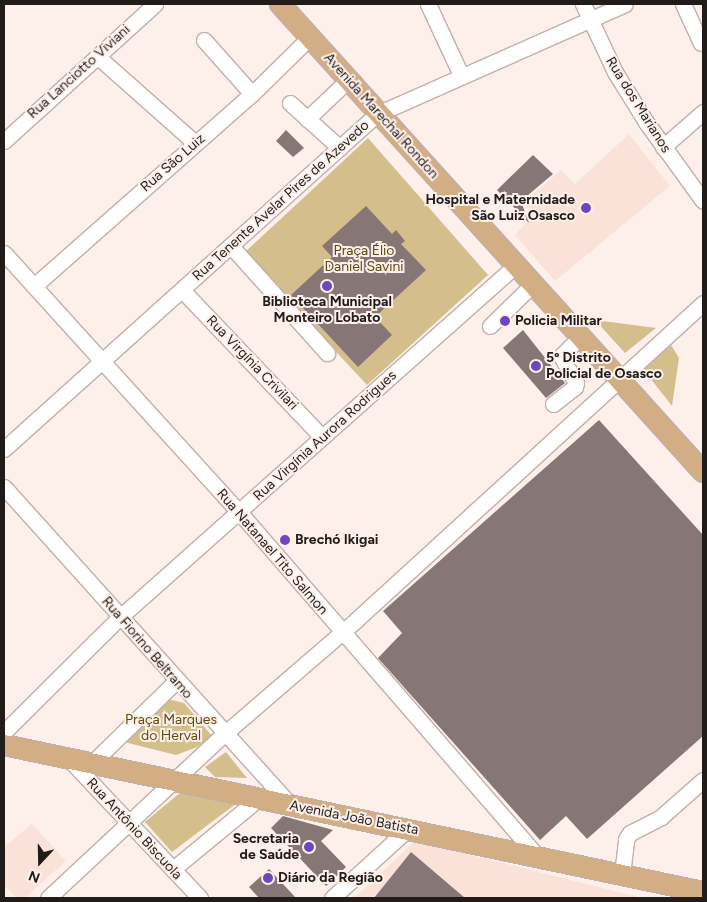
<!DOCTYPE html>
<meta charset="utf-8">
<style>
body{margin:0}
#map{position:relative;width:707px;height:902px;overflow:hidden;background:#fdf0eb;font-family:Figtree,sans-serif}
div>[style]{position:absolute}
.built>*{inset:0;background:#fae2d9}
.green>*{inset:0;background:#d4be8c}
.building>*{inset:0;background:#867776}
.roads{filter:drop-shadow(1px 0 #bfb0aa) drop-shadow(-1px 0 #bfb0aa) drop-shadow(0 1px #bfb0aa) drop-shadow(0 -1px #bfb0aa)}
.minor>*{height:15px;margin:-7.5px;padding:0 7.5px;transform-origin:7.5px;border-radius:7.5px;background:#fff}
.major>*{height:20px;margin:-10px;padding:0 10px;transform-origin:10px;border-radius:10px;background:#d3ae85}
.dots>*{width:14px;height:14px;translate:-50% -50%;box-sizing:border-box;border:2px solid #fdf0eb;border-radius:50%}
span{translate:-50% -50%;white-space:nowrap;text-align:center;line-height:1.15;-webkit-text-stroke:4px #fdf0eb;paint-order:stroke}
.street-label{font-size:14px;color:#211c1a}
.poi-label{font-size:14px;color:#211c1a;font-weight:700}
.right{translate:-100% -50%;text-align:right}
.left{translate:0 -50%;text-align:left}
.park-label{font-size:14px;color:#5f4a0f}
.frame{position:absolute;inset:0;border:5px solid #211c1a;pointer-events:none}
.north{position:absolute;left:15px;top:837px;width:50px;height:50px;-webkit-text-stroke:4px #fdf0eb;paint-order:stroke;rotate:201deg;font-size:14px;font-weight:700;line-height:20px;text-align:center;color:#211c1a}
.north::after{content:'';display:block;margin:auto;width:18px;height:22px;background:#211c1a;clip-path:polygon(50% 0,100% 100%,50% 72%,0 100%)}
</style>
<div id="map">
<div class="built">
<i style="clip-path:polygon(629px 134px,670px 186px,555px 281px,515px 235px,534px 214px,523px 203px,561px 170px,575px 184px)"></i>
<i style="clip-path:polygon(32px 824px,66px 861px,25px 898px,16px 898px,4px 885px,4px 847px)"></i>
<i style="clip-path:polygon(415px 841px,642px 898px,354px 898px)"></i>
</div>
<div class="green">
<i style="clip-path:polygon(368px 138px,488px 275px,367px 385px,244px 253px)"></i>
<i style="clip-path:polygon(595px 320px,656px 328px,625px 353px)"></i>
<i style="clip-path:polygon(671px 345px,679px 358px,672px 406px,643px 369px)"></i>
<i style="clip-path:polygon(164px 698px,184px 703px,212px 736px,197px 747px,176px 755px,120px 741px)"></i>
<i style="clip-path:polygon(226px 752px,247px 778px,215px 777px,205px 767px)"></i>
<i style="clip-path:polygon(181px 792px,237px 803px,172px 852px,145px 822px)"></i>
</div>
<div class="building">
<i style="clip-path:polygon(286px 130px,304px 148px,293px 157px,276px 141px)"></i>
<i style="clip-path:polygon(533px 155px,553px 174px,521px 201px,529px 223px,497px 190px)"></i>
<i style="clip-path:polygon(366px 206px,392px 234px,396px 230px,405px 241px,401px 244px,426px 270px,375px 317px,392px 335px,358px 367px,291px 295px,332px 257px,322px 246px)"></i>
<i style="clip-path:polygon(523px 330px,565px 383px,546px 398px,503px 348px)"></i>
<i style="clip-path:polygon(599px 420px,703px 535px,703px 736px,587px 839px,566px 816px,540px 840px,378px 658px,402px 633px,383px 611px)"></i>
<i style="clip-path:polygon(283px 816px,333px 830px,321px 841px,346px 867px,326px 886px,271px 828px)"></i>
<i style="clip-path:polygon(411px 852px,465px 898px,374px 898px)"></i>
<i style="clip-path:polygon(269px 869px,296px 898px,259px 898px,249px 887px)"></i>
</div>
<div class="roads">
<div class="minor">
<i style="left:428px;top:4px;width:78px;rotate:65.1deg"></i>
<i style="left:583px;top:4px;width:75px;rotate:64.8deg"></i>
<i style="left:615px;top:72px;width:59px;rotate:58.2deg"></i>
<i style="left:646px;top:122px;width:97px;rotate:54.2deg"></i>
<i style="left:683px;top:4px;width:43px;rotate:65.2deg"></i>
<i style="left:204px;top:40px;width:72px;rotate:48.4deg"></i>
<i style="left:97px;top:56px;width:131px;rotate:41.6deg"></i>
<i style="left:290px;top:103px;width:67px;rotate:42deg"></i>
<i style="left:307px;top:119px;width:57px;rotate:-43.6deg"></i>
<i style="left:4px;top:141px;width:204px;rotate:-42.2deg"></i>
<i style="left:663px;top:147px;width:53px;rotate:-41.2deg"></i>
<i style="left:231px;top:246px;width:144px;rotate:48.1deg"></i>
<i style="left:4px;top:253px;width:351px;rotate:47.8deg"></i>
<i style="left:240px;top:513px;width:451px;rotate:49.1deg"></i>
<i style="left:34px;top:286px;width:290px;rotate:-41.4deg"></i>
<i style="left:252px;top:94px;width:81px;rotate:-44.5deg"></i>
<i style="left:182px;top:290px;width:203px;rotate:46.4deg"></i>
<i style="left:490px;top:326px;width:62px;rotate:-44.3deg"></i>
<i style="left:553px;top:404px;width:28px;rotate:-38deg"></i>
<i style="left:575px;top:387px;width:4px;rotate:-76deg"></i>
<i style="left:576px;top:383px;width:31px;rotate:-119deg"></i>
<i style="left:561px;top:356px;width:30px;rotate:-45deg"></i>
<i style="left:4px;top:449px;width:501px;rotate:-41.93deg"></i>
<i style="left:377px;top:114px;width:271px;rotate:-23.9deg"></i>
<i style="left:4px;top:487px;width:431px;rotate:48deg"></i>
<i style="left:4px;top:732px;width:163px;rotate:-44.8deg"></i>
<i style="left:120px;top:617px;width:531px;rotate:-41.64deg"></i>
<i style="left:69px;top:759px;width:191px;rotate:46.7deg"></i>
<i style="left:91px;top:764px;width:119px;rotate:-44.3deg"></i>
<i style="left:173px;top:869px;width:110px;rotate:-39.5deg"></i>
<i style="left:622px;top:874px;width:35px;rotate:-83deg"></i>
<i style="left:626px;top:839px;width:7px;rotate:-56deg"></i>
<i style="left:630px;top:833px;width:35px;rotate:-27deg"></i>
<i style="left:661px;top:817px;width:56px;rotate:-41.4deg"></i>
<i style="left:48px;top:898px;width:239px;rotate:-43deg"></i>
<i style="left:223px;top:735px;width:176px;rotate:-40.8deg"></i>
<i style="left:356px;top:620px;width:470px;rotate:-42.4deg"></i>
<i style="left:332px;top:898px;width:104px;rotate:-42.3deg"></i>
</div>
<div class="major">
<i style="left:280px;top:4px;width:631px;rotate:47.89deg"></i>
<i style="left:4px;top:745px;width:714px;rotate:11.88deg"></i>
</div>
</div>
<div class="dots">
<i style="left:586px;top:208px;background:#6f46be"></i>
<i style="left:327px;top:286px;background:#6f46be"></i>
<i style="left:505px;top:321px;background:#6f46be"></i>
<i style="left:536px;top:366px;background:#6f46be"></i>
<i style="left:285px;top:540px;background:#6f46be"></i>
<i style="left:309px;top:847px;background:#6f46be"></i>
<i style="left:268px;top:878px;background:#6f46be"></i>
</div>
<div class="street-label">
<span style="left:79px;top:72px;rotate:-42deg">Rua Lanciotto Viviani</span>
<span style="left:638px;top:105px;rotate:58deg">Rua dos Marianos</span>
<span style="left:381px;top:116px;rotate:48deg">Avenida Marechal Rondon</span>
<span style="left:173px;top:163px;rotate:-41deg">Rua São Luiz</span>
<span style="left:281px;top:201px;rotate:-42deg">Rua Tenente Avelar Pires de Azevedo</span>
<span style="left:252px;top:363px;rotate:46deg">Rua Virgínia Crivilari</span>
<span style="left:325px;top:436px;rotate:-42deg">Rua Virgínia Aurora Rodrigues</span>
<span style="left:272px;top:552px;rotate:49deg">Rua Natanael Tito Salmon</span>
<span style="left:147px;top:648px;rotate:49deg">Rua Fiorino Beltramo</span>
<span style="left:354px;top:818px;rotate:11deg">Avenida João Batista</span>
<span style="left:134px;top:829px;rotate:47deg">Rua Antônio Biscuola</span>
</div>
<div class="poi-label">
<span class="right" style="left:575px;top:208px">Hospital e Maternidade<br>São Luiz Osasco</span>
<span style="left:327px;top:310px">Biblioteca Municipal<br>Monteiro Lobato</span>
<span class="left" style="left:515px;top:321px">Policia Militar</span>
<span class="left" style="left:546px;top:366px">5º Distrito<br>Policial de Osasco</span>
<span class="left" style="left:295px;top:540px">Brechó Ikigai</span>
<span class="right" style="left:299px;top:847px">Secretaria<br>de Saúde</span>
<span class="left" style="left:278px;top:878px">Diário da Região</span>
</div>
<div class="park-label">
<span style="left:364px;top:259px">Praça Élio<br>Daniel Savini</span>
<span style="left:171px;top:728px">Praça Marques<br>do Herval</span>
</div>
<div class="frame"></div>
<div class="north">N</div>
</div>
